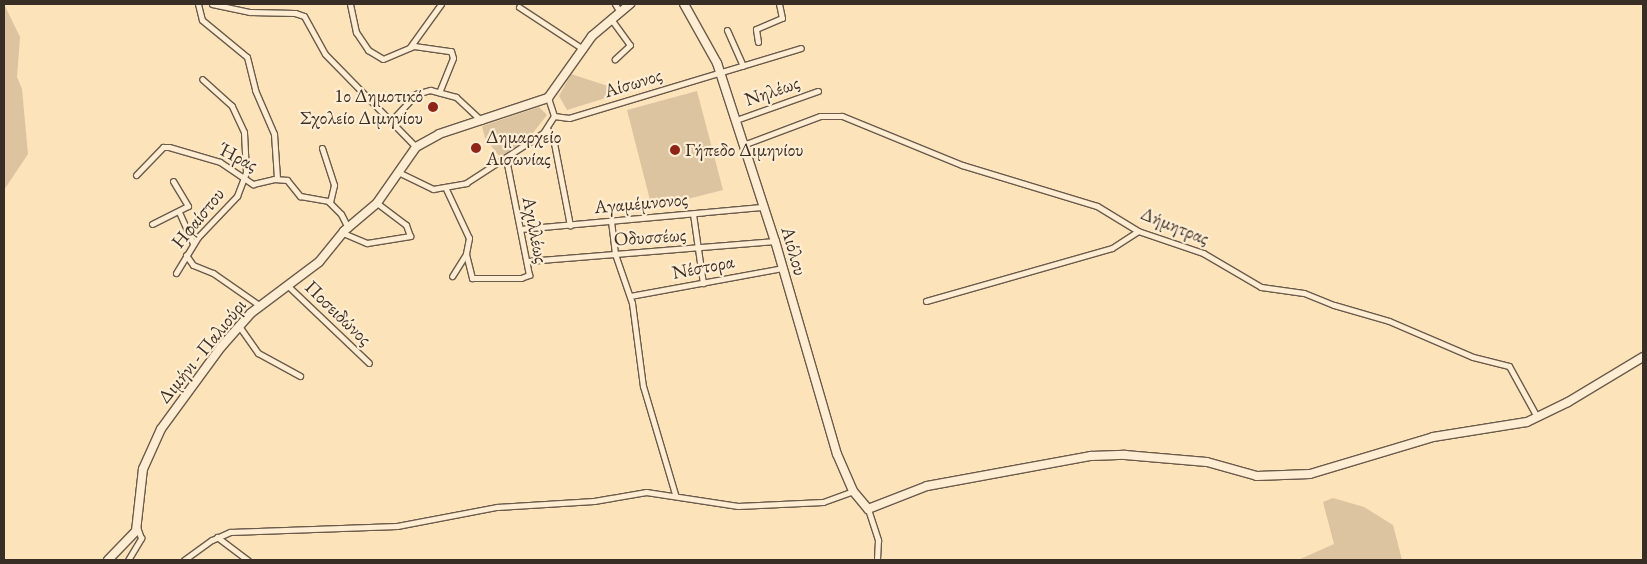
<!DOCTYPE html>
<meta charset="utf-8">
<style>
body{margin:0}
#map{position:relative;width:1647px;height:564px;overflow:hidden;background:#fde3ba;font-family:"EB Garamond",serif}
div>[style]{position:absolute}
.green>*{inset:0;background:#dcc4a1}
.roads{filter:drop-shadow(1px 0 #6a5b4b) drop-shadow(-1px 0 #6a5b4b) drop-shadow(0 1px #6a5b4b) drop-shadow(0 -1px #6a5b4b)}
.street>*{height:5px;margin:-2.5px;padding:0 2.5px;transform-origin:2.5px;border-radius:2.5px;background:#feedd2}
.secondary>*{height:8px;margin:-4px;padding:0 4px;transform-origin:4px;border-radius:4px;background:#feedd2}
.dots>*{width:14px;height:14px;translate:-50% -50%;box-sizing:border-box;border:2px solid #feedd2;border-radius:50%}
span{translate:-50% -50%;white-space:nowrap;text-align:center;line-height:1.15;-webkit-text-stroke:4.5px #feedd2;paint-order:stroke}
.street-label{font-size:19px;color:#392e26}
.poi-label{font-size:19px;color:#392e26}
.right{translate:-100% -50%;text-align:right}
.left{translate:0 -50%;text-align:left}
.frame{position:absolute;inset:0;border:5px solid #392e26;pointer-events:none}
</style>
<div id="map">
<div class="green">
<i style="clip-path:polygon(4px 4px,20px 37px,17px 77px,22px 89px,28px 154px,4px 190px)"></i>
<i style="clip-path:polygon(571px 74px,614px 88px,622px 93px,567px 110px,559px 96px)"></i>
<i style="clip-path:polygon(697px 91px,723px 190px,652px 208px,627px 110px)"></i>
<i style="clip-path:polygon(539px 107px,547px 115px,529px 138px,500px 157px,485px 138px,482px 126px)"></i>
<i style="clip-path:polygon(1333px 498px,1364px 507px,1393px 525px,1402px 560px,1298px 560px,1334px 544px,1323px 502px)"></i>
</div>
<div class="roads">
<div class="street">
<i style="left:198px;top:4px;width:16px;rotate:76deg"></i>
<i style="left:202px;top:20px;width:58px;rotate:39.4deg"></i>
<i style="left:247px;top:57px;width:34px;rotate:76deg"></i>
<i style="left:255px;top:90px;width:48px;rotate:66.6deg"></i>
<i style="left:274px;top:134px;width:44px;rotate:86.1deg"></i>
<i style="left:212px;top:4px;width:39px;rotate:12deg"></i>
<i style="left:250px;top:12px;width:45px;rotate:1.3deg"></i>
<i style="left:295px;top:13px;width:9px;rotate:18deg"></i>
<i style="left:304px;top:16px;width:43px;rotate:61.1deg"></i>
<i style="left:325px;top:54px;width:130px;rotate:45.6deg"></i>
<i style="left:350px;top:4px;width:29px;rotate:78deg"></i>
<i style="left:356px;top:32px;width:22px;rotate:56deg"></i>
<i style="left:368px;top:50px;width:17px;rotate:31deg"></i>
<i style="left:383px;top:59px;width:34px;rotate:-23deg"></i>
<i style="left:414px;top:46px;width:37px;rotate:8deg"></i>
<i style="left:451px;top:51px;width:7px;rotate:74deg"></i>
<i style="left:453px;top:58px;width:37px;rotate:112deg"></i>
<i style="left:615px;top:4px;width:9px;rotate:58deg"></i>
<i style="left:519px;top:7px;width:77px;rotate:33.3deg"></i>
<i style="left:611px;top:19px;width:32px;rotate:54deg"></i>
<i style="left:630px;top:45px;width:21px;rotate:137deg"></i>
<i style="left:727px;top:30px;width:39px;rotate:66deg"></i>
<i style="left:758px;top:42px;width:13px;rotate:-99deg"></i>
<i style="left:756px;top:29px;width:28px;rotate:-23deg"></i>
<i style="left:782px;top:18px;width:14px;rotate:-102deg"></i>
<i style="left:410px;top:47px;width:53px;rotate:-54.2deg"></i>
<i style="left:554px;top:116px;width:15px;rotate:8deg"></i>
<i style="left:569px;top:118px;width:242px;rotate:-16.8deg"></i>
<i style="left:736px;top:120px;width:87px;rotate:-19.5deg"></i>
<i style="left:391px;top:121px;width:37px;rotate:-47deg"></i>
<i style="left:416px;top:94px;width:15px;rotate:-16deg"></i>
<i style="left:430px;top:90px;width:27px;rotate:15deg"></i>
<i style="left:456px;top:97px;width:35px;rotate:43deg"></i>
<i style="left:547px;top:128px;width:17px;rotate:65deg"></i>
<i style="left:554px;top:143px;width:84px;rotate:79deg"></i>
<i style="left:743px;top:145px;width:82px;rotate:-20.6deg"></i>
<i style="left:820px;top:116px;width:22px"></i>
<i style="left:842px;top:116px;width:130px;rotate:22.2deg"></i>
<i style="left:962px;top:165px;width:141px;rotate:16.9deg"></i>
<i style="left:1097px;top:206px;width:48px;rotate:31.4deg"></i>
<i style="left:1138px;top:231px;width:69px;rotate:18.7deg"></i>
<i style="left:1203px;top:253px;width:67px;rotate:30.4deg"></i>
<i style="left:1261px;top:287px;width:43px;rotate:7.9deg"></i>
<i style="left:1304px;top:293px;width:32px;rotate:22deg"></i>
<i style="left:1334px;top:305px;width:57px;rotate:16.2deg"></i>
<i style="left:1389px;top:321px;width:91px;rotate:23.2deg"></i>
<i style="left:1473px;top:357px;width:37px;rotate:14deg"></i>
<i style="left:1509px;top:366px;width:58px;rotate:61.2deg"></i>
<i style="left:322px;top:148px;width:39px;rotate:72deg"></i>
<i style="left:334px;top:185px;width:18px;rotate:103deg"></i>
<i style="left:398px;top:172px;width:39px;rotate:26deg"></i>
<i style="left:433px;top:189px;width:34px;rotate:-10deg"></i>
<i style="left:466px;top:183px;width:92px;rotate:-33deg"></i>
<i style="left:543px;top:133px;width:20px;rotate:-57deg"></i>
<i style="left:554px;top:116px;width:19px;rotate:-108deg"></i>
<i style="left:136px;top:175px;width:39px;rotate:-46deg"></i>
<i style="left:163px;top:147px;width:6px"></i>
<i style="left:169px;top:147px;width:53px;rotate:16.4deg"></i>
<i style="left:220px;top:162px;width:40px;rotate:34deg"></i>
<i style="left:253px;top:184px;width:22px;rotate:-13deg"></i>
<i style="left:274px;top:179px;width:13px;rotate:4deg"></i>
<i style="left:287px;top:180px;width:21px;rotate:51deg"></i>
<i style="left:300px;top:196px;width:28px;rotate:10deg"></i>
<i style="left:328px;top:201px;width:18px;rotate:45deg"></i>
<i style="left:341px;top:214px;width:16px;rotate:63deg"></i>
<i style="left:446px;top:189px;width:54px;rotate:64.9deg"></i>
<i style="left:469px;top:238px;width:16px;rotate:101deg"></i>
<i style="left:466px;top:254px;width:26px;rotate:122deg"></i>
<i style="left:179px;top:212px;width:35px;rotate:66deg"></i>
<i style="left:693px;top:214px;width:70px;rotate:81.8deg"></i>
<i style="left:611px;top:221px;width:33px;rotate:83deg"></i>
<i style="left:615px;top:254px;width:52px;rotate:70.9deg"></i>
<i style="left:632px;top:303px;width:84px;rotate:82.5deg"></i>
<i style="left:643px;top:386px;width:113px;rotate:73.5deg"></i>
<i style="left:152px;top:224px;width:40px;rotate:-26.6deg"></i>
<i style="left:188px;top:206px;width:29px;rotate:-121deg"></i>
<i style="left:520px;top:229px;width:245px;rotate:-5.2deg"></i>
<i style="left:343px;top:233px;width:26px;rotate:23deg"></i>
<i style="left:367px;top:243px;width:44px;rotate:-9.2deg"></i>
<i style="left:410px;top:236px;width:12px;rotate:-110deg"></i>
<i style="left:406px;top:225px;width:36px;rotate:-143deg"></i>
<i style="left:466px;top:254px;width:25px;rotate:76deg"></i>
<i style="left:472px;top:278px;width:49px"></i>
<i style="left:521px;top:278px;width:9px;rotate:-21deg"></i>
<i style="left:529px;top:275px;width:118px;rotate:-101.2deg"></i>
<i style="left:186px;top:255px;width:12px;rotate:55deg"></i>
<i style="left:193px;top:265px;width:22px;rotate:22deg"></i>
<i style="left:213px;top:273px;width:56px;rotate:34.8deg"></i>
<i style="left:528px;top:261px;width:248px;rotate:-4.6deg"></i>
<i style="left:176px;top:273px;width:42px;rotate:-58.6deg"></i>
<i style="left:198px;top:237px;width:57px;rotate:-46.4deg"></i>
<i style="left:237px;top:196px;width:26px;rotate:-69deg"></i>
<i style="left:246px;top:172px;width:40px;rotate:-92.9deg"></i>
<i style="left:244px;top:132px;width:29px;rotate:-115deg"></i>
<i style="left:232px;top:106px;width:40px;rotate:-138deg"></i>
<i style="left:287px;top:285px;width:113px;rotate:43.6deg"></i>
<i style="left:630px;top:296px;width:156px;rotate:-10.4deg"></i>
<i style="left:926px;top:301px;width:193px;rotate:-15.9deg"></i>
<i style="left:1112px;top:248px;width:31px;rotate:-33deg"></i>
<i style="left:239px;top:326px;width:33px;rotate:55deg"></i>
<i style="left:258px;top:353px;width:48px;rotate:28.7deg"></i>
<i style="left:868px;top:509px;width:33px;rotate:72deg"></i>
<i style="left:878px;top:540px;width:20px;rotate:93deg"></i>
<i style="left:217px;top:537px;width:39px;rotate:37deg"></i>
<i style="left:128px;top:560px;width:26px;rotate:-59deg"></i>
<i style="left:141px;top:538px;width:12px;rotate:-110deg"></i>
<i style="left:184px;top:560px;width:34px;rotate:-36deg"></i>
<i style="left:212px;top:540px;width:20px;rotate:-24deg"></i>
<i style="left:230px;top:532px;width:167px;rotate:-2.1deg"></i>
<i style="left:397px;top:526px;width:102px;rotate:-10.8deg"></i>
<i style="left:497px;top:507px;width:97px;rotate:-3.5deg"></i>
<i style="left:594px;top:501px;width:53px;rotate:-9.8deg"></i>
<i style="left:646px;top:492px;width:93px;rotate:8.7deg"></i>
<i style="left:738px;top:506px;width:85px;rotate:-2.7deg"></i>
<i style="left:823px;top:502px;width:32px;rotate:-20deg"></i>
</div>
<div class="secondary">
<i style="left:684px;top:4px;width:68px;rotate:60.8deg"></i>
<i style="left:717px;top:63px;width:187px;rotate:72deg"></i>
<i style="left:775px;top:241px;width:222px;rotate:73.8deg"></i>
<i style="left:837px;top:454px;width:40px;rotate:66.6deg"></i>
<i style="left:853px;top:491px;width:23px;rotate:50deg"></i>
<i style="left:868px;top:509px;width:63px;rotate:-21.3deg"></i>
<i style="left:927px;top:486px;width:167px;rotate:-10.4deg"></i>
<i style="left:1091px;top:456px;width:34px;rotate:-2deg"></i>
<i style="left:1125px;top:455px;width:82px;rotate:4.9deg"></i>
<i style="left:1207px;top:462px;width:52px;rotate:15.6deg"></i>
<i style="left:1257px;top:476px;width:53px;rotate:-2.2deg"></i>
<i style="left:1310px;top:474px;width:128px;rotate:-16.7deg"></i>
<i style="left:1433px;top:437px;width:95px;rotate:-9.1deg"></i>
<i style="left:1527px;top:422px;width:46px;rotate:-26deg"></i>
<i style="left:1568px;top:402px;width:87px;rotate:-31deg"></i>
<i style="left:108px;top:560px;width:40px;rotate:-46deg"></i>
<i style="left:136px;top:531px;width:62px;rotate:-83.6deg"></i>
<i style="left:143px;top:469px;width:44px;rotate:-65.8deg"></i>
<i style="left:161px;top:429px;width:102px;rotate:-53.8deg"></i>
<i style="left:221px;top:347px;width:45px;rotate:-48.6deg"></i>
<i style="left:251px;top:313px;width:85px;rotate:-36.9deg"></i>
<i style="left:319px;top:262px;width:40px;rotate:-51deg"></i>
<i style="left:344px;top:231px;width:43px;rotate:-40.3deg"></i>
<i style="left:377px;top:203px;width:68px;rotate:-55.1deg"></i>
<i style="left:416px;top:147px;width:26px;rotate:-29deg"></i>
<i style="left:439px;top:134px;width:115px;rotate:-18.3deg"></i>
<i style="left:548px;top:98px;width:76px;rotate:-54.6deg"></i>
<i style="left:592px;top:36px;width:50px;rotate:-40.1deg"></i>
</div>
</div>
<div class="dots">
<i style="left:433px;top:107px;background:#8f2418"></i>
<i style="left:476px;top:148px;background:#8f2418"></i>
<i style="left:675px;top:150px;background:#8f2418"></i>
</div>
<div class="street-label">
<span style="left:633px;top:83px;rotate:-17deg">Αίσωνος</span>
<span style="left:772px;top:91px;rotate:-19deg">Νηλέως</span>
<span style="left:238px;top:157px;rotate:27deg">Ήρας</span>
<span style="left:641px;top:203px;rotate:-5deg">Αγαμέμνονος</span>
<span style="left:198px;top:218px;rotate:-51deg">Ηφαίστου</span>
<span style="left:1175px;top:226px;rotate:22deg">Δήμητρας</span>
<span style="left:535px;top:230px;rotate:79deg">Αχιλλέως</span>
<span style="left:650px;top:237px;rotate:-4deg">Οδυσσέως</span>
<span style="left:794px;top:251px;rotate:74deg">Αιόλου</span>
<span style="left:703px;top:267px;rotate:-11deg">Νέστορα</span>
<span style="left:338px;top:313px;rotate:44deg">Ποσειδώνος</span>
<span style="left:202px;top:351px;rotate:-51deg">Διμήνι - Παλιούρι</span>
</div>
<div class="poi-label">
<span class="right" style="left:423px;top:107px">1ο Δημοτικό<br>Σχολείο Διμηνίου</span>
<span class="left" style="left:486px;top:148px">Δημαρχείο<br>Αισωνίας</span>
<span class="left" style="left:685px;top:150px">Γήπεδο Διμηνίου</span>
</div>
<div class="frame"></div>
</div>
